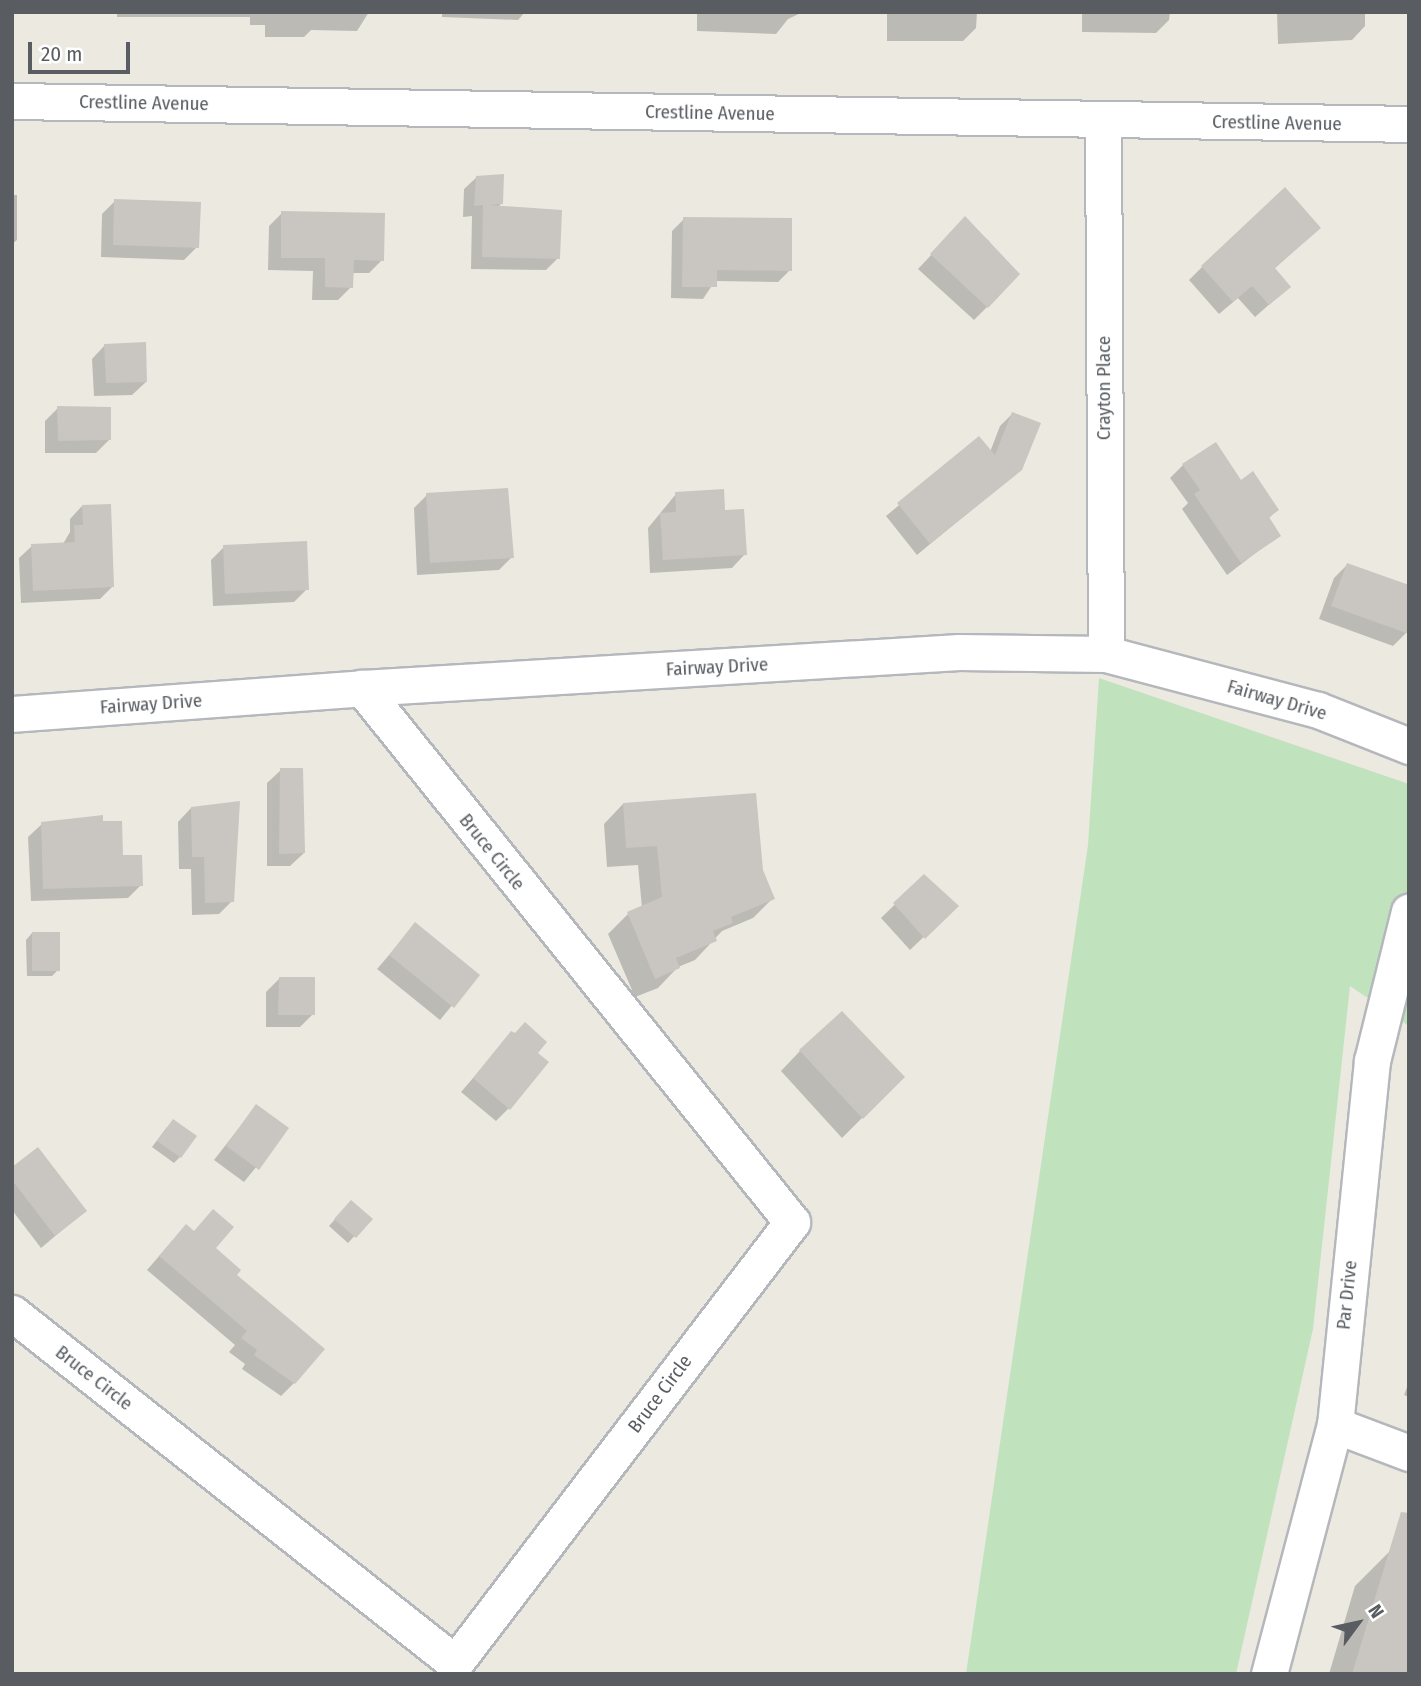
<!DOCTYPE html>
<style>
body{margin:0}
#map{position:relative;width:1421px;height:1686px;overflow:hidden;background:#ece9e1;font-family:"Fira Sans Condensed",sans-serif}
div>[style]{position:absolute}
.green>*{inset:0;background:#c0e3be}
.shadow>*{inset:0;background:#0003}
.building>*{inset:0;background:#c9c5c0}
.roads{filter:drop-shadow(2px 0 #b4b7bb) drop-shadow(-2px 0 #b4b7bb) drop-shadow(0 2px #b4b7bb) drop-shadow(0 -2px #b4b7bb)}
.street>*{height:35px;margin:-17.5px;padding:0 17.5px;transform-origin:17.5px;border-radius:17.5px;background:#fff}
span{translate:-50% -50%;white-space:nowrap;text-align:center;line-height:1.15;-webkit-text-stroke:5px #fff;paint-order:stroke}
.street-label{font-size:19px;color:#595d61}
.frame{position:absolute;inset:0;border:14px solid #595d61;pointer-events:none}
.north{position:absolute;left:1323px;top:1588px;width:70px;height:70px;-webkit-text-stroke:5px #fff;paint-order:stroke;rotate:57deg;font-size:19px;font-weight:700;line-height:28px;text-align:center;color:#595d61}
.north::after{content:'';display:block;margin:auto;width:24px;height:32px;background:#595d61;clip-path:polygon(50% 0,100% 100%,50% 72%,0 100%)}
.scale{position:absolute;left:28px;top:42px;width:102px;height:32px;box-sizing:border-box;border:4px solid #595d61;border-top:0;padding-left:9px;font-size:21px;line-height:24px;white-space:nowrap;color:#595d61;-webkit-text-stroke:5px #fff;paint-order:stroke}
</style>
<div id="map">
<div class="green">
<i style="clip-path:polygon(1099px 678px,1409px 784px,1409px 1026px,1350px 986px,1313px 1329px,1236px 1674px,966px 1674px,1088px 845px)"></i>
</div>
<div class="shadow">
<i style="clip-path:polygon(117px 12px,369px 12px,357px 31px,311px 30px,304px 37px,265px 37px,265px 25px,250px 25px,250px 17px,117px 17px)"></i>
<i style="clip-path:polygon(442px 12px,525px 12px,518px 20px,442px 17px)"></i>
<i style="clip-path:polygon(697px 12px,803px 12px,788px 19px,776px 34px,697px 31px)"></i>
<i style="clip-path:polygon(887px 12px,977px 12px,976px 28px,963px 41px,887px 41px)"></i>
<i style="clip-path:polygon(1082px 12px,1170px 12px,1169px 20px,1156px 33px,1082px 32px)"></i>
<i style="clip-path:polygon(1277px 12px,1365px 12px,1365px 26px,1352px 40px,1278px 44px)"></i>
<i style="clip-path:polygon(477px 177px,501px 204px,498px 207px,558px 258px,546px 270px,471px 269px,472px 216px,463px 217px,464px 189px)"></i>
<i style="clip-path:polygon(12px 195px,17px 195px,17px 240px,12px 244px)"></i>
<i style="clip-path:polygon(115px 201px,197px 247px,184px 260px,101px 257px,102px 214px)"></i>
<i style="clip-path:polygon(282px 213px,382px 260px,369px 273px,352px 273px,351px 287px,338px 300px,312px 300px,313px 271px,268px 270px,269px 226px)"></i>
<i style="clip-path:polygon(684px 219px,790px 270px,778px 282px,715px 281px,703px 299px,671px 298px,672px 231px)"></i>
<i style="clip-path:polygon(965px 219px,990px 242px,987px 307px,974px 320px,918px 269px)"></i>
<i style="clip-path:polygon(1319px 228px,1274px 269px,1289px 287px,1255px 317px,1238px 298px,1219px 314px,1189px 280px,1202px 267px)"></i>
<i style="clip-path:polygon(105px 345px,146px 382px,132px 395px,94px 396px,92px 359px)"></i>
<i style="clip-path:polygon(58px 408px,109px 440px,96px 453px,45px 453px,45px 421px)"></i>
<i style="clip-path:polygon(1012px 414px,1013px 475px,917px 555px,886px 516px,974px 443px,990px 452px,1000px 426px)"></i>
<i style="clip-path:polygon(1183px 465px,1241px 482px,1277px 510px,1268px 519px,1279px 535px,1227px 575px,1182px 509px,1188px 503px,1170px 478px)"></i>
<i style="clip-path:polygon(676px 494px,724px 512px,745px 554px,732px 568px,650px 573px,648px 528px)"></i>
<i style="clip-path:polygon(427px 495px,512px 557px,499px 570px,417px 575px,414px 508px)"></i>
<i style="clip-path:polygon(82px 506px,113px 586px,100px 599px,21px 603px,19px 558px,32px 546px,63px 544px,70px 532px,70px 519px)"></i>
<i style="clip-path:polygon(224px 547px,307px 589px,294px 602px,213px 606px,211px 560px)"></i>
<i style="clip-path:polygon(1347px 565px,1406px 633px,1393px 646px,1319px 619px,1334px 578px)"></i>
<i style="clip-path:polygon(281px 770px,304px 853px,290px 866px,267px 866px,267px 783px)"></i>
<i style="clip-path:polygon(623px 804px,761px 871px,773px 898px,753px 918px,722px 931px,695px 960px,678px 967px,658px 988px,635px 997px,608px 934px,628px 914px,642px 908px,638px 865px,607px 867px,604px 824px)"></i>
<i style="clip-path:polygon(191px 808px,232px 901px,219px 914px,192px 915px,191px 869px,179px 869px,178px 822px)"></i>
<i style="clip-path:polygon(102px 822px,141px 885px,128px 898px,31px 901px,28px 837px,42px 824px)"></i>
<i style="clip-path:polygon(924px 876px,956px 906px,910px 950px,881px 918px)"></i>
<i style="clip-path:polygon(415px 925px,477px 975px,440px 1020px,377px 969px)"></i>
<i style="clip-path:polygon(32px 933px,58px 970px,52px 976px,27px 976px,26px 940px)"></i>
<i style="clip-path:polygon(279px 979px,313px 1014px,300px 1027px,266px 1027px,266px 992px)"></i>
<i style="clip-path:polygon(512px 1033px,535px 1054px,509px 1108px,496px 1121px,461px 1092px)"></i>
<i style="clip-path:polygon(800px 1051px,903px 1077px,842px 1138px,781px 1071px)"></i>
<i style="clip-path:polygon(256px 1106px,287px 1129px,244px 1182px,214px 1160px)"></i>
<i style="clip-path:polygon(167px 1127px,180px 1157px,174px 1163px,152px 1147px)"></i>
<i style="clip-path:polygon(12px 1169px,85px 1211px,41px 1248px,12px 1210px)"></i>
<i style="clip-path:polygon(345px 1208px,370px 1219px,348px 1243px,329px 1226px)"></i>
<i style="clip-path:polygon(173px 1240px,235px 1276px,294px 1383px,281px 1396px,242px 1369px,245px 1364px,229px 1352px,235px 1345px,147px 1270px)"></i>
<i style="clip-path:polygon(1409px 1382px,1409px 1397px,1404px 1395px)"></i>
<i style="clip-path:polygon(1391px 1550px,1409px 1674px,1329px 1674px,1355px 1586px)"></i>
</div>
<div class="building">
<i style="clip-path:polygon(504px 174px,503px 204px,489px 205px,562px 210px,560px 259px,482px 257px,483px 205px,474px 206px,476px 176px)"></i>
<i style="clip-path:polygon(1285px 187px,1321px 228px,1275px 268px,1291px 287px,1269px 305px,1252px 286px,1233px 302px,1201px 266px)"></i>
<i style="clip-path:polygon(114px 199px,201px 202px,199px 248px,113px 245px)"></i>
<i style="clip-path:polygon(281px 211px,385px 213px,384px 261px,354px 260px,353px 288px,325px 287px,325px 258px,281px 258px)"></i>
<i style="clip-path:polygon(965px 216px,1020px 274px,988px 308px,930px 254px)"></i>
<i style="clip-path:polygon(683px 217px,792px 218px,792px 271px,717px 270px,717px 287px,682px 287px)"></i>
<i style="clip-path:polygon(146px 342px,147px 382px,106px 383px,104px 344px)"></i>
<i style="clip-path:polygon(57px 406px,111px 407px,111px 440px,58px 441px)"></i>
<i style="clip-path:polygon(1012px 412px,1041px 423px,1022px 470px,930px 544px,897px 503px,979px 436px,995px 455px)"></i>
<i style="clip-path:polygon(1216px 442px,1241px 480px,1253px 471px,1279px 510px,1269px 517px,1281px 536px,1241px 563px,1194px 494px,1200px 490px,1182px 464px)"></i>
<i style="clip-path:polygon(508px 488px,514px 558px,430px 563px,426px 493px)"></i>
<i style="clip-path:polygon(724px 489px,725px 510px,744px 509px,747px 555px,663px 560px,660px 513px,676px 512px,675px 492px)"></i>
<i style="clip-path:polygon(111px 504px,114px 587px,33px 591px,31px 544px,75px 542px,74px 525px,83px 525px,82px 505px)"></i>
<i style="clip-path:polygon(307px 541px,309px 590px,225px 594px,223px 545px)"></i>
<i style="clip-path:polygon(1347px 563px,1409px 585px,1409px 634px,1331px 606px)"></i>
<i style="clip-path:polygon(280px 768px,303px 768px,305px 853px,279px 854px)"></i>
<i style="clip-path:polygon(756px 793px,763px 870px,775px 899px,731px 917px,733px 923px,713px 931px,717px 941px,676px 958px,680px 968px,655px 979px,627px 912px,662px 897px,657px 846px,626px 848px,623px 803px)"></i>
<i style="clip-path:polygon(240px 801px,234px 902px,205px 903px,204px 857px,192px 857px,191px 807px)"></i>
<i style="clip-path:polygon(103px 815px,103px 821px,122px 821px,123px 855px,142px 855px,143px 886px,43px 889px,41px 822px)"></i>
<i style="clip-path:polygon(924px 874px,959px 906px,925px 939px,893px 903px)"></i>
<i style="clip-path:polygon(415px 922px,480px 975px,454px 1008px,389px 955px)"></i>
<i style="clip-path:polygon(32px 932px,60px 932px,60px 971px,32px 971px)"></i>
<i style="clip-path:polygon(279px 977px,315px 977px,315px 1015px,278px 1015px)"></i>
<i style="clip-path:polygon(842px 1011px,905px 1077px,863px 1119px,799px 1050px)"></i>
<i style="clip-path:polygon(525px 1022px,547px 1042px,538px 1053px,549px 1062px,510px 1110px,473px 1078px,511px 1031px,515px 1033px)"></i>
<i style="clip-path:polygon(256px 1104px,289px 1128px,259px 1170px,226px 1146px)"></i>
<i style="clip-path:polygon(173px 1119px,197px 1136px,181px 1158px,157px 1141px)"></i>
<i style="clip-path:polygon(38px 1147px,87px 1211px,55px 1236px,12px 1180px,12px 1167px)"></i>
<i style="clip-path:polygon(351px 1200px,373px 1219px,356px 1238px,334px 1219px)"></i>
<i style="clip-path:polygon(213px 1209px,234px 1227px,216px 1248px,241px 1270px,237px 1275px,325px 1349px,295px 1384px,254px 1355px,257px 1350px,241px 1338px,247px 1331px,159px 1256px,186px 1224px,194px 1231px)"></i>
<i style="clip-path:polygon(1401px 1512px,1409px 1513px,1409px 1674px,1352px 1674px)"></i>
</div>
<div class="roads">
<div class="street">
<i style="left:12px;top:101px;width:1397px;rotate:0.94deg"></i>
<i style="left:1103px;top:122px;width:532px;rotate:89.68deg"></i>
<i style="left:12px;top:714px;width:351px;rotate:-4.2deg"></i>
<i style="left:362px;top:688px;width:598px;rotate:-3.45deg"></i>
<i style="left:959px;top:652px;width:147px;rotate:0.8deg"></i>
<i style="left:1106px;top:654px;width:219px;rotate:14.8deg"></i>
<i style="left:1318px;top:710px;width:98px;rotate:21.6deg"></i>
<i style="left:12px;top:1313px;width:565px;rotate:38.31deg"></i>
<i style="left:455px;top:1663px;width:555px;rotate:-52.61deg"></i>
<i style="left:792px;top:1222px;width:686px;rotate:-128.84deg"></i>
<i style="left:1335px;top:1425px;width:79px;rotate:20.7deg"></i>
<i style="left:1269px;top:1674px;width:258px;rotate:-75.2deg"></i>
<i style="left:1335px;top:1425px;width:366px;rotate:-84.2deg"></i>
<i style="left:1372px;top:1061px;width:154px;rotate:-76.1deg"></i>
</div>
</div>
<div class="street-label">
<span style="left:144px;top:103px;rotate:1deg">Crestline Avenue</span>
<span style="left:710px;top:113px;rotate:1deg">Crestline Avenue</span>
<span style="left:1277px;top:123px;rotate:1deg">Crestline Avenue</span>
<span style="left:1104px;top:388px;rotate:-90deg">Crayton Place</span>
<span style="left:717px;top:667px;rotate:-3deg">Fairway Drive</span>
<span style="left:1277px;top:700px;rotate:16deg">Fairway Drive</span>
<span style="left:151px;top:704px;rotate:-4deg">Fairway Drive</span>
<span style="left:492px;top:852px;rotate:51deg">Bruce Circle</span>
<span style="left:1347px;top:1295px;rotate:-84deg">Par Drive</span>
<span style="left:94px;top:1378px;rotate:38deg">Bruce Circle</span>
<span style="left:660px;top:1394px;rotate:-53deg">Bruce Circle</span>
</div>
<div class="frame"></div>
<div class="north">N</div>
<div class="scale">20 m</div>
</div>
